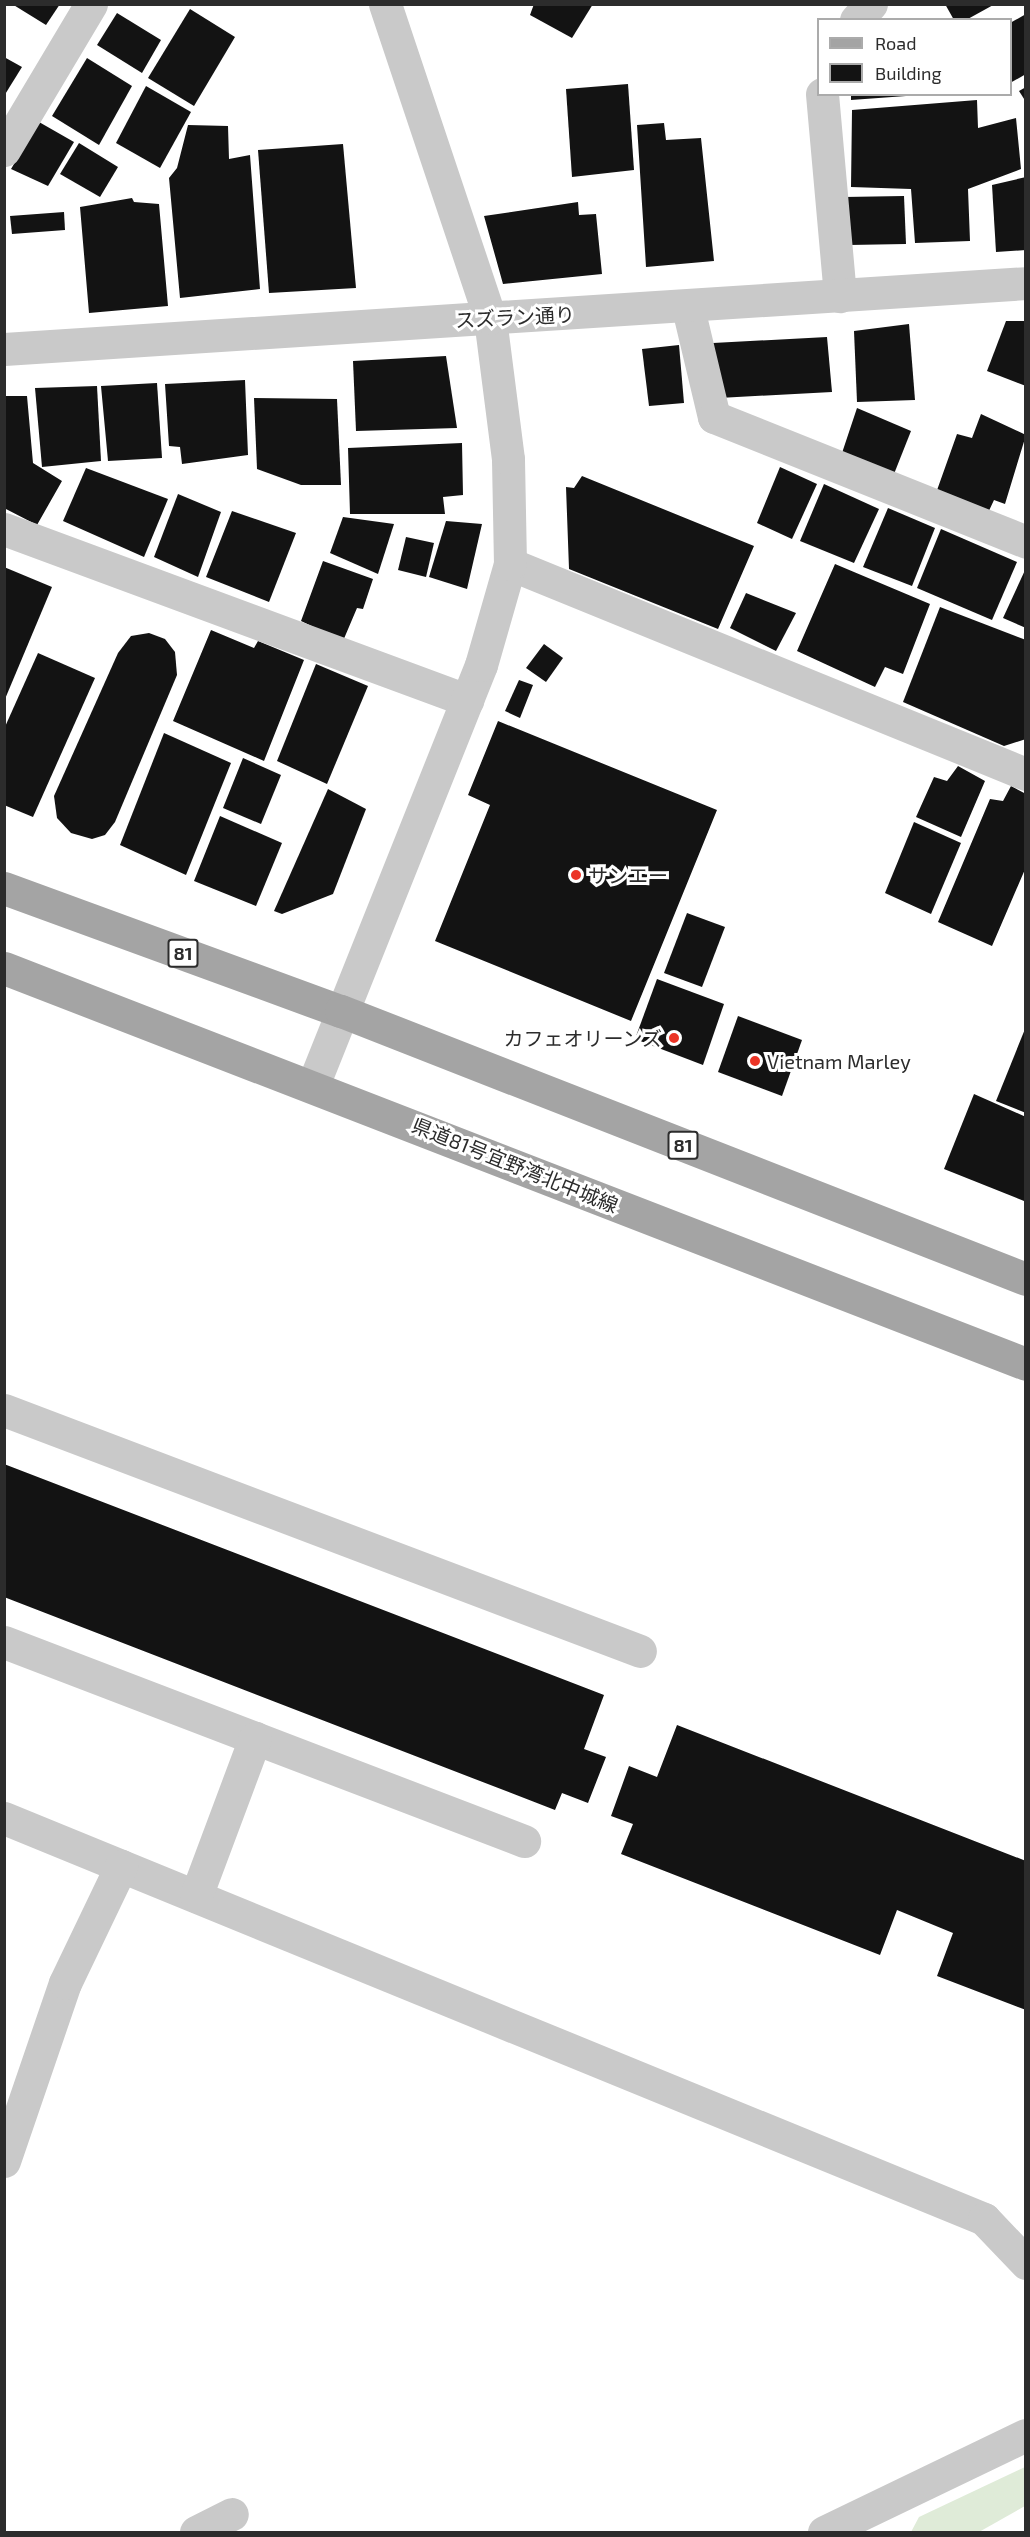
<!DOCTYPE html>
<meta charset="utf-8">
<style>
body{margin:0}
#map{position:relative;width:1030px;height:2537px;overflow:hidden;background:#fff;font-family:"Exo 2","Noto Sans JP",sans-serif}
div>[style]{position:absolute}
.green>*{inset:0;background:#dfebd8}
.building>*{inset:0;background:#131313}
.minor>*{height:33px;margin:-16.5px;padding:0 16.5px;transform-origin:16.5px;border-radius:16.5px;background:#c9c9c9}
.major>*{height:33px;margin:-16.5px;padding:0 16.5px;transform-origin:16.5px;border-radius:16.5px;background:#a4a4a4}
.dots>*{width:16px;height:16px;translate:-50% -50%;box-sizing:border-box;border:3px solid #fff;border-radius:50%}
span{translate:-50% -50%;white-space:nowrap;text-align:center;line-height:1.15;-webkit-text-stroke:6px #fff;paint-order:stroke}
.shield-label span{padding:2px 4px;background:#fff;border:2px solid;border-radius:4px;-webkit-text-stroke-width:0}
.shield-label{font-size:18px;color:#2c2c2c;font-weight:700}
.street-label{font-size:20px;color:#2c2c2c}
.poi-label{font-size:20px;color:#2c2c2c}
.left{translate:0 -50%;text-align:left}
.right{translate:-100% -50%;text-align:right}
.frame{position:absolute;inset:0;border:6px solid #2c2c2c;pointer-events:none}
.legend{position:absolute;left:817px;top:18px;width:195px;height:78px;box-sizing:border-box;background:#fff;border:2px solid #ababab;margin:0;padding:8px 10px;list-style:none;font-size:18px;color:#2c2c2c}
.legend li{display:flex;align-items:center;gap:12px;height:30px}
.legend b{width:30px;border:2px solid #ababab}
</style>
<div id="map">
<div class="green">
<i style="clip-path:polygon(1025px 2467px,1025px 2506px,979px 2532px,911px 2532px,919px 2517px)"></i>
</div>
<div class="building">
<i style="clip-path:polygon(12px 4px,60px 4px,46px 25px)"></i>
<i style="clip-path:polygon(534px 4px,593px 4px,572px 38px,530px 15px)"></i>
<i style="clip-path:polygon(945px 4px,995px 4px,966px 20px,954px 20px)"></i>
<i style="clip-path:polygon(190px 9px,235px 37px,194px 106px,148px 78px)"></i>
<i style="clip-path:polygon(117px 13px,161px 40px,142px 73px,97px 45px)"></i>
<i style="clip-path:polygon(1026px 14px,1026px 74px,1010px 83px,1010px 23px)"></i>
<i style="clip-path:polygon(4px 57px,22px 67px,4px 96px)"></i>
<i style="clip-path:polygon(87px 58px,132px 86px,99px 145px,52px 116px)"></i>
<i style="clip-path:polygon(628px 84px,634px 170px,572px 177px,566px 89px)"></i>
<i style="clip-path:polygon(146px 86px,191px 112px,160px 168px,116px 143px)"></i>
<i style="clip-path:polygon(1026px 87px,1026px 102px,1019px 91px)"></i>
<i style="clip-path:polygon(851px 94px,906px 94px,906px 96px,851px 100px)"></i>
<i style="clip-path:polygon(977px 100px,978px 128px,1016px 118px,1021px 169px,968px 189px,970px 241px,915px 243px,911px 189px,851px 187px,852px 110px)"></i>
<i style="clip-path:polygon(39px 122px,74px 142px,48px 186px,11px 169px)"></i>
<i style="clip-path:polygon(664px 123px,666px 140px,701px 138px,714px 261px,646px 267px,637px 125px)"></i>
<i style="clip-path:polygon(188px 125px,228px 126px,229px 159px,250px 155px,260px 289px,180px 298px,169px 178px,177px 168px)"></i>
<i style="clip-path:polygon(79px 143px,118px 167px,100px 197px,60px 174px)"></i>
<i style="clip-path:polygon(343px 144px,356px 288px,269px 293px,258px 150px)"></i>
<i style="clip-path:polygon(1026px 177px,1026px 250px,996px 252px,992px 185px)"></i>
<i style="clip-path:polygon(904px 196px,906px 244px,849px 245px,844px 197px)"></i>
<i style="clip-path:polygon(132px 198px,134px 202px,159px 204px,168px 306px,89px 313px,80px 207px)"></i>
<i style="clip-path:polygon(578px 202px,579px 215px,596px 214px,602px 274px,503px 284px,484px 216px)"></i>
<i style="clip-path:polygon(64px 212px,65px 230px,12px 234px,10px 216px)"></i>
<i style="clip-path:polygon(1006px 321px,1026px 321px,1026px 386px,987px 371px)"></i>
<i style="clip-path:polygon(909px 324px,915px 400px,857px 402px,854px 331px)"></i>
<i style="clip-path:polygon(827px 337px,832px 392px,719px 398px,713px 343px)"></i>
<i style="clip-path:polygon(679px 345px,684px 403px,649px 406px,642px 349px)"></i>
<i style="clip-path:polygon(446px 356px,457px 428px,356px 431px,353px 361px)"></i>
<i style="clip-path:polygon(245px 380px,248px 455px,182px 464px,180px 447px,169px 446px,165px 384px)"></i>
<i style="clip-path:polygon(157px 383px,162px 458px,108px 461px,101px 386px)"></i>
<i style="clip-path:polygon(97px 386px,101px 461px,42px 467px,35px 388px)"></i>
<i style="clip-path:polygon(4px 396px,27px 396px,33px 463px,62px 481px,37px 525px,4px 508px)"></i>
<i style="clip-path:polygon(254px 398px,337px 399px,341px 485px,301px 485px,257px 469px)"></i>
<i style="clip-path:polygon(857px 408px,911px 431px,892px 479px,840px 459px)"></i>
<i style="clip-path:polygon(981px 414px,1026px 435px,1005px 504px,994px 500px,987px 515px,936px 493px,957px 434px,972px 438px)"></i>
<i style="clip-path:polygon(462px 443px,463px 495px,443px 497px,445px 514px,350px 514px,348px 448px)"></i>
<i style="clip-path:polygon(780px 467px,817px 484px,792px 539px,757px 523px)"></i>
<i style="clip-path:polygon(86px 468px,168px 499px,144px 557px,63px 521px)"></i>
<i style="clip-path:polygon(582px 476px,754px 546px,718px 629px,569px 569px,566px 487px,574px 488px)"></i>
<i style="clip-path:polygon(824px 484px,879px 509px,854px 563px,800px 541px)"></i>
<i style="clip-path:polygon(178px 494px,221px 512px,198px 577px,154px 557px)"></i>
<i style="clip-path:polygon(888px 508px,935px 528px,912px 586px,863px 567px)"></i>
<i style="clip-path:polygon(232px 511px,296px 533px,269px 602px,206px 577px)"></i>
<i style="clip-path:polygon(343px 517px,394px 524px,378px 574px,330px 553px)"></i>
<i style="clip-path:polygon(446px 521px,482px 524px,467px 589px,429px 577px)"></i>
<i style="clip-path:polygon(941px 529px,1017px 562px,992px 620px,917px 588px)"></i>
<i style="clip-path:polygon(406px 537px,434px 543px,426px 577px,398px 570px)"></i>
<i style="clip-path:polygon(323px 561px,373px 579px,363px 609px,357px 608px,343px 641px,301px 621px)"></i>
<i style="clip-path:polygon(835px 564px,930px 604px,903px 674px,885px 667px,875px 687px,797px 651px)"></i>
<i style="clip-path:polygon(4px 567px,52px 587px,5px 699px,4px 699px)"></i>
<i style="clip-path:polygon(1026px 568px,1026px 628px,1003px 618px)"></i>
<i style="clip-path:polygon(746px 593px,796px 613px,776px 651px,730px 628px)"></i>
<i style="clip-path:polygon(940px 607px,1026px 640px,1026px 739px,1004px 746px,903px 702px)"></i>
<i style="clip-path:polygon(211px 630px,254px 648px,258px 641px,304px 660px,264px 761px,173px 721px)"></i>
<i style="clip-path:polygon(149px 633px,165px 639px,175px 652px,177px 675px,115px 822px,105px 835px,92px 839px,71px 833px,57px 818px,54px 796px,118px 653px,131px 636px)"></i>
<i style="clip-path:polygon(544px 644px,563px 658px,546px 682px,526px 668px)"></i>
<i style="clip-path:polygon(38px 653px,95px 678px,33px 817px,4px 805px,4px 729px)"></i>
<i style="clip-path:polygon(316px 664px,368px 686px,327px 784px,277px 761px)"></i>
<i style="clip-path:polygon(519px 680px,533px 685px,520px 718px,505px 711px)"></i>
<i style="clip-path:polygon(498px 721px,717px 810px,631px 1021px,435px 941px,490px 805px,468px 795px)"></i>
<i style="clip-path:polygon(164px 733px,231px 763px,186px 875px,120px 845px)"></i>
<i style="clip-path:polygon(243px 758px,281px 775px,261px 824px,223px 808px)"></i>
<i style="clip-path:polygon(958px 766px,985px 781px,961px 837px,916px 817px,934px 777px,947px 781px)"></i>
<i style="clip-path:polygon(1011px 786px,1026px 794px,1026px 867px,992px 946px,938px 922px,990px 799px,1003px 801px)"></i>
<i style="clip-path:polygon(328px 789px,366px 809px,333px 894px,282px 914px,274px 911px)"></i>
<i style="clip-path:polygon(220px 816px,282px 843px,256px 906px,194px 881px)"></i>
<i style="clip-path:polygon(914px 822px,961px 843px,931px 914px,885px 893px)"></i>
<i style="clip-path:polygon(687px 913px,725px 927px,702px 987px,664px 973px)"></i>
<i style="clip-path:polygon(657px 979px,724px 1004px,703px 1065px,635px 1039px)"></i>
<i style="clip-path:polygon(738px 1016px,802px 1040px,782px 1096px,718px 1072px)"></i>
<i style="clip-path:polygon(1025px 1029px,1026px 1029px,1026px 1113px,996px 1101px)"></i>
<i style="clip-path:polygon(974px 1094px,1026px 1117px,1024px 1201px,944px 1169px)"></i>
<i style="clip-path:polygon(4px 1464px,604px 1695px,584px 1749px,606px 1757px,588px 1803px,562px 1793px,555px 1810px,4px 1597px)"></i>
<i style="clip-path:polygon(677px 1725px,1026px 1861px,1026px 2010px,937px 1976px,953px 1933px,897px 1910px,880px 1955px,621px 1854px,633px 1824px,611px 1816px,629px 1766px,657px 1777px)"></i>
</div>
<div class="minor">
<i style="left:856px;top:20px;width:22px;rotate:-47deg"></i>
<i style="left:822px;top:94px;width:203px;rotate:84.9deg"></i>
<i style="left:4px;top:150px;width:170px;rotate:-59.2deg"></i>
<i style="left:688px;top:308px;width:112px;rotate:76.6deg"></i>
<i style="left:714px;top:417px;width:336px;rotate:21.8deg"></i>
<i style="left:4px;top:349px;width:1024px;rotate:-3.69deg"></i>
<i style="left:4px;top:529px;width:494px;rotate:20.3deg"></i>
<i style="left:510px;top:564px;width:557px;rotate:22.15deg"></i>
<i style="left:313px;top:1085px;width:452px;rotate:-68.2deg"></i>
<i style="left:481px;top:665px;width:105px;rotate:-74deg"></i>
<i style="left:510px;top:564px;width:105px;rotate:-91.1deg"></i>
<i style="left:508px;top:459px;width:142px;rotate:-97.3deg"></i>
<i style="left:490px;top:318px;width:331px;rotate:-108.5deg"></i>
<i style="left:4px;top:1410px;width:680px;rotate:20.75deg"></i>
<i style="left:4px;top:1642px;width:557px;rotate:20.94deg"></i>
<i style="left:4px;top:1818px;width:1059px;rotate:22.25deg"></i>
<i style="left:984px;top:2219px;width:61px;rotate:46.3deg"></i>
<i style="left:196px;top:1896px;width:169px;rotate:-69.5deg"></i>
<i style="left:4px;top:2161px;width:188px;rotate:-71.1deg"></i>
<i style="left:65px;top:1983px;width:130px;rotate:-64.4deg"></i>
<i style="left:196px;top:2532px;width:40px;rotate:-26.6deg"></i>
<i style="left:824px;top:2532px;width:224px;rotate:-25.7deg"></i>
</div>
<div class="major">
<i style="left:4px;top:888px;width:359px;rotate:20.1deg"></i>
<i style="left:341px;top:1011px;width:736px;rotate:21.37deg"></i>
<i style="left:4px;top:968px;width:1096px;rotate:21.18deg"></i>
</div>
<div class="dots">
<i style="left:576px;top:875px;background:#eb3426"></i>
<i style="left:674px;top:1038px;background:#eb3426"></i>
<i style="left:755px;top:1061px;background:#eb3426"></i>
</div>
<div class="shield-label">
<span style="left:183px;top:953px">81</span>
<span style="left:683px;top:1145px">81</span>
</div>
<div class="street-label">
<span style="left:515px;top:317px;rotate:-3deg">スズラン通り</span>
<span style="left:515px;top:1165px;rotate:22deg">県道81号宜野湾北中城線</span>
</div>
<div class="poi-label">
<span class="left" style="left:588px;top:875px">サンエー</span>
<span class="right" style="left:662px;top:1038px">カフェオリーンズ</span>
<span class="left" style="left:767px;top:1061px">Vietnam Marley</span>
</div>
<div class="frame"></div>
<ul class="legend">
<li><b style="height:8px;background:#a4a4a4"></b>Road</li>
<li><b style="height:16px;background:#131313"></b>Building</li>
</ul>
</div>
